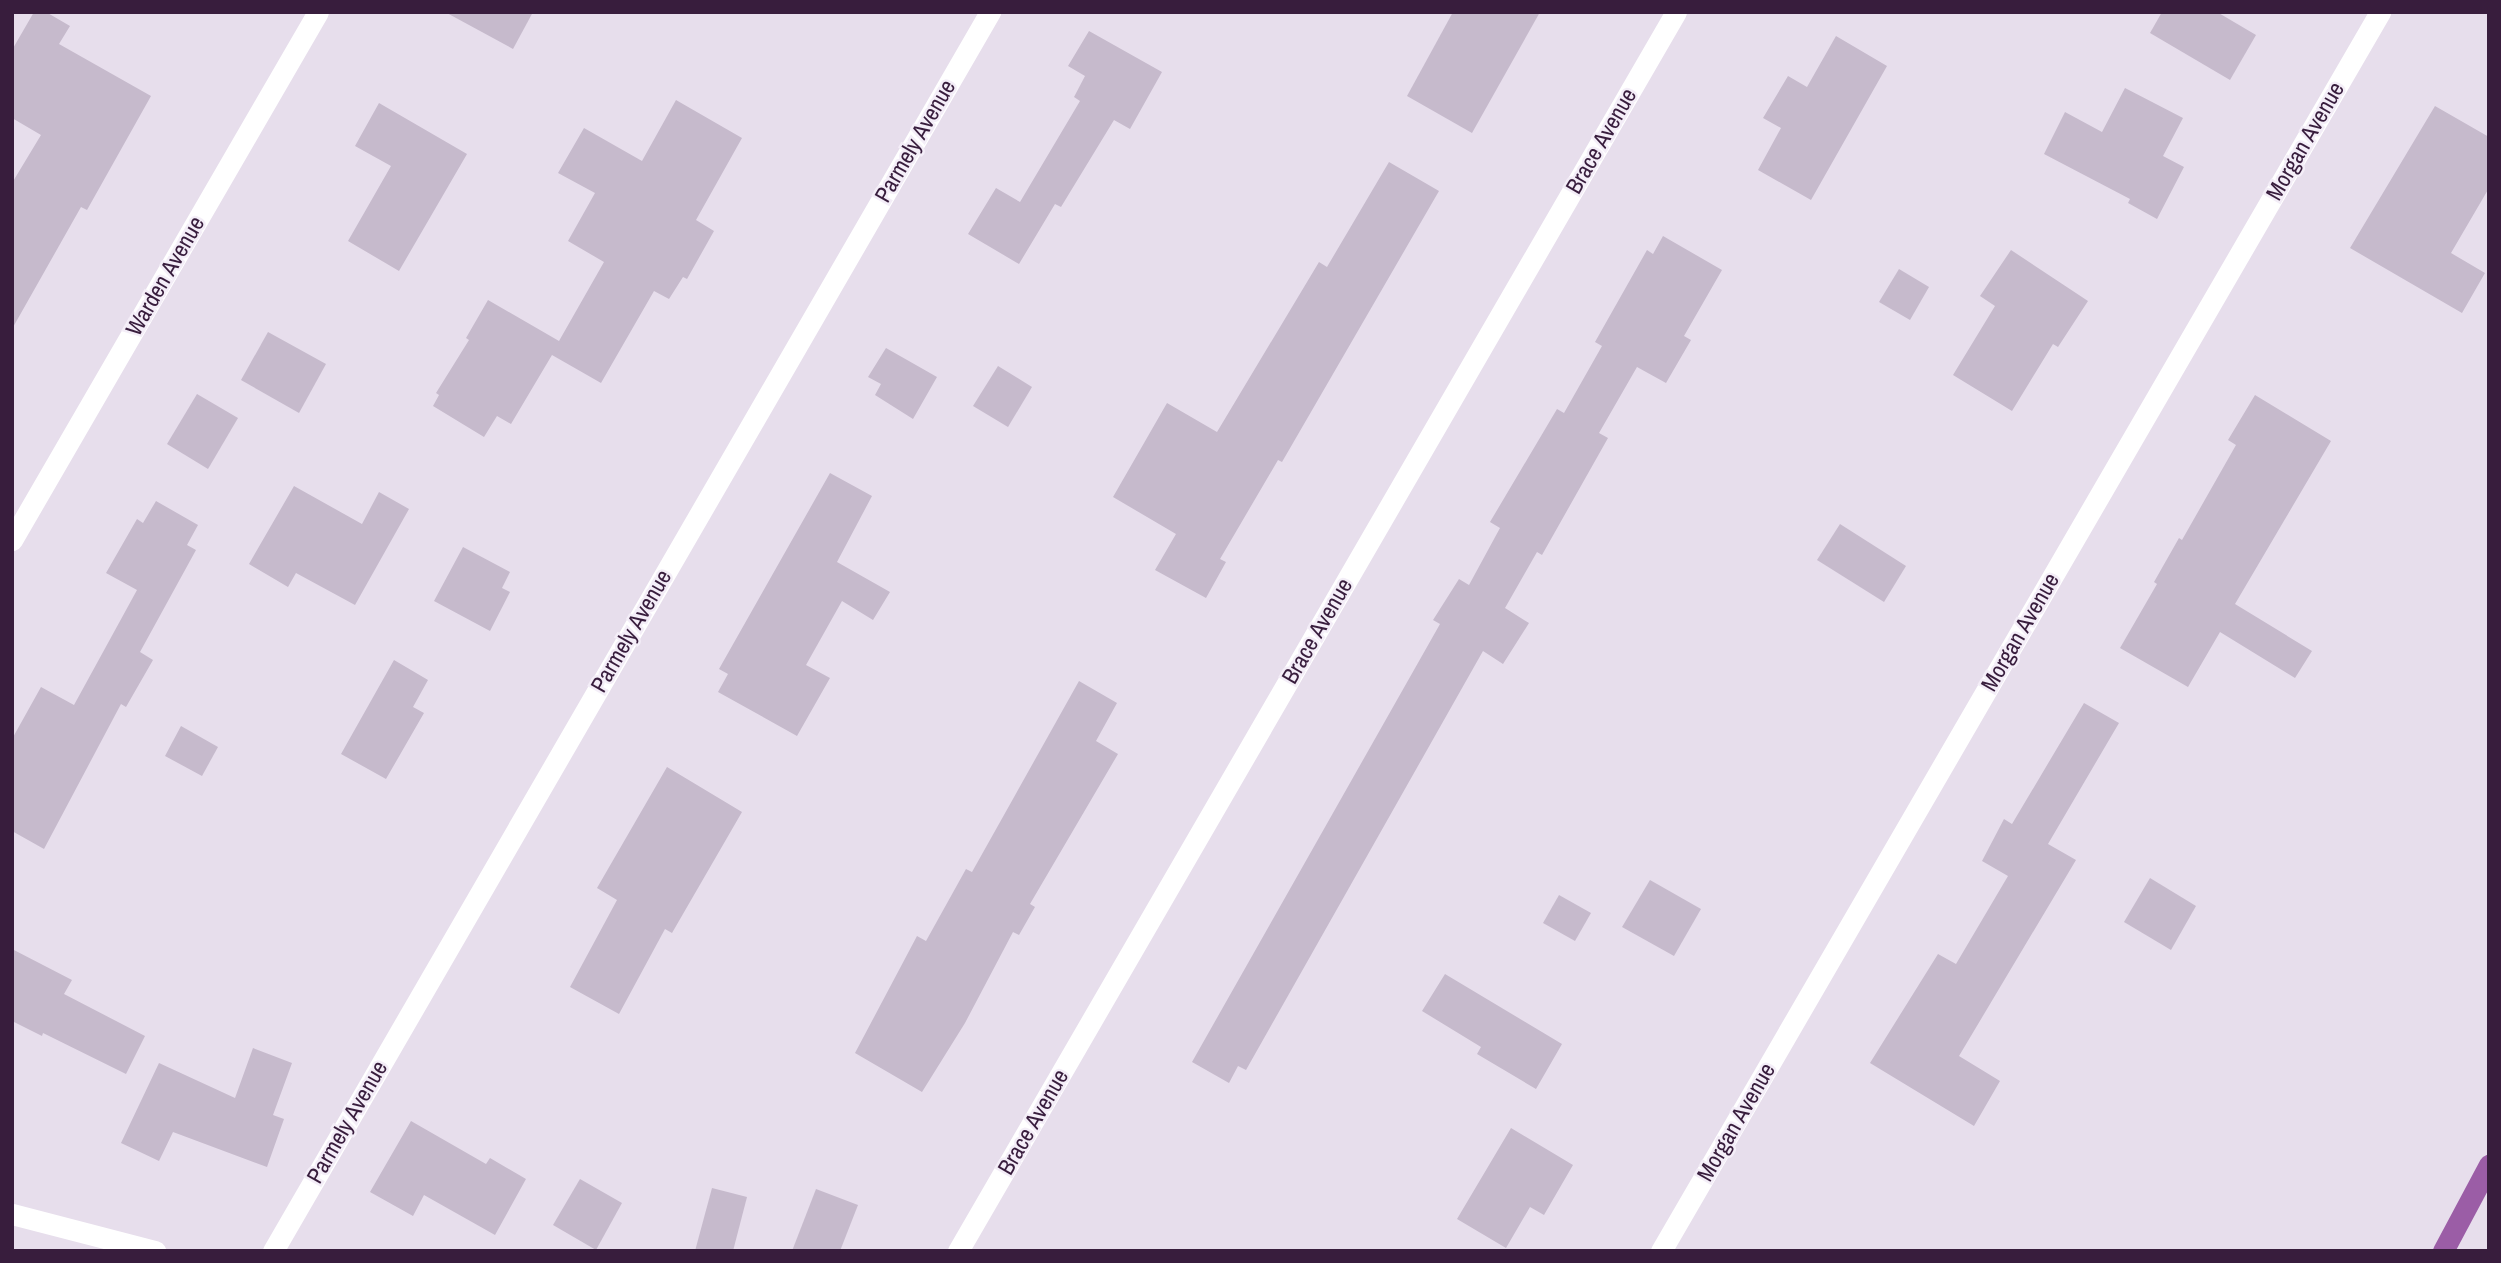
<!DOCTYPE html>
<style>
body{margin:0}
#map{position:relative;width:2501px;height:1263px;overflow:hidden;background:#e7deec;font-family:"Archivo Narrow",sans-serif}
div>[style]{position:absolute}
.building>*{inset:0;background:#c6bacc}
.street>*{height:21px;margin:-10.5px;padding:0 10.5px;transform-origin:10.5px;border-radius:10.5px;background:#fff}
.secondary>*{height:21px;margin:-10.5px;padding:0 10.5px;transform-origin:10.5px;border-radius:10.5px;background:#fff}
.primary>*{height:21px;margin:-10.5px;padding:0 10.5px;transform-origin:10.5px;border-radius:10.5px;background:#9b5da6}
span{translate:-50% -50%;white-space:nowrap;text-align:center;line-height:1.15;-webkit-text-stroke:5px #f4eef8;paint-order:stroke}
.street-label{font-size:23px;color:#381d3d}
.frame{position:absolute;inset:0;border:14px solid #381d3d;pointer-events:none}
</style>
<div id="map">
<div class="building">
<i style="clip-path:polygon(34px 12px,46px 12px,70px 26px,59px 44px,151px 96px,87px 210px,81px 207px,12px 329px,12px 183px,41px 135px,12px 118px,12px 50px)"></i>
<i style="clip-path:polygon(445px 12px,533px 12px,513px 49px)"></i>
<i style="clip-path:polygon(1453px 12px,1540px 12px,1472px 133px,1407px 96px)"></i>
<i style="clip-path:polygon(2162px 12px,2217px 12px,2256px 35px,2230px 80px,2150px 33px)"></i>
<i style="clip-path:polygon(1089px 31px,1162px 72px,1130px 129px,1114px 120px,1061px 207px,1055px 204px,1019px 264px,968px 234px,996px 188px,1020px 202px,1080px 101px,1074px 97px,1085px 76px,1068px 66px)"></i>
<i style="clip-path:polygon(1836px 36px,1887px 66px,1811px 200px,1758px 170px,1781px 128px,1763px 118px,1788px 76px,1807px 87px)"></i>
<i style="clip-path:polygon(2125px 88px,2183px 118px,2163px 156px,2184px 167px,2157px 219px,2128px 203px,2130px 199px,2044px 154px,2065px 112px,2102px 132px)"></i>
<i style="clip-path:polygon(676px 100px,742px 138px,696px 220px,714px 231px,687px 279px,683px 277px,669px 299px,654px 291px,601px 383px,552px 355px,511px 424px,497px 416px,484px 437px,433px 406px,439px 395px,436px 393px,469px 340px,466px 338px,488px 300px,559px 341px,604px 262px,568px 241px,595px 193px,558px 173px,584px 128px,642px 161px)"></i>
<i style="clip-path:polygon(379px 103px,467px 154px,399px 271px,348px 241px,391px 166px,355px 146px)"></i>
<i style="clip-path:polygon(2435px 106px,2489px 137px,2489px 188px,2451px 253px,2485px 273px,2462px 313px,2350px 248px)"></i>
<i style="clip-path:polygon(1389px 162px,1439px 191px,1282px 462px,1278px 460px,1220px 559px,1226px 562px,1206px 598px,1155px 570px,1176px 534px,1113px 497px,1167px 403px,1217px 432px,1319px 262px,1327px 267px)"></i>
<i style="clip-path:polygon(1663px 236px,1722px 270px,1684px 336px,1691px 340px,1666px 383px,1637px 367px,1599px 433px,1608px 438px,1542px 555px,1537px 552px,1505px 608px,1529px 623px,1503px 664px,1483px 651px,1246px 1070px,1238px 1066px,1229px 1083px,1192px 1062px,1440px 624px,1433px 620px,1459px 579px,1469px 585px,1500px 528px,1490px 522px,1557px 409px,1564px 413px,1602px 346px,1595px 342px,1647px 250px,1653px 254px)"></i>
<i style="clip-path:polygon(2011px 250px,2088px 301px,2058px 347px,2053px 344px,2012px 411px,1953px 375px,1995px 306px,1980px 296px)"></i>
<i style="clip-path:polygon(1899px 269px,1929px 287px,1910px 320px,1879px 302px)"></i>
<i style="clip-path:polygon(268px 332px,326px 364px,299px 413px,241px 380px)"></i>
<i style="clip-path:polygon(886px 348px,937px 377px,913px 419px,875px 395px,881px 384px,868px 377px)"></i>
<i style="clip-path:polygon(998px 366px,1032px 387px,1008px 427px,973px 406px)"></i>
<i style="clip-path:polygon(197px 394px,238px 418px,208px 469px,167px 444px)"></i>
<i style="clip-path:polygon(2255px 395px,2331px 441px,2235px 604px,2312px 651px,2295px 678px,2220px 632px,2188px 687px,2120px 648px,2157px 584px,2154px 582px,2179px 538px,2182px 540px,2236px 445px,2228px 440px)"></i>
<i style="clip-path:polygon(830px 473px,872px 496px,837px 562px,890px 592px,873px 620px,842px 601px,806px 665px,830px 678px,797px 736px,718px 692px,728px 674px,719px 669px)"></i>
<i style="clip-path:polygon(294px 486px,362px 524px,379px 492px,409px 509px,355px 605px,296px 573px,288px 587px,249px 564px)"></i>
<i style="clip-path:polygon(156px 501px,198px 525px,187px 545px,196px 550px,140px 652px,153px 660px,126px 707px,121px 704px,44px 849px,12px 831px,12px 739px,41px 687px,74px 705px,137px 590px,106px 573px,137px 519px,143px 523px)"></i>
<i style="clip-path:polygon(1840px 524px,1906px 566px,1884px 602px,1817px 560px)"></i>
<i style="clip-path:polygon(463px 547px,510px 572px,502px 588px,510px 592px,490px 631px,434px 601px)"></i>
<i style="clip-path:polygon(394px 660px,428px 680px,413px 707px,424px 713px,386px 779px,341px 754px)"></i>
<i style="clip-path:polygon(1079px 681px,1117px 703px,1096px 741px,1118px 754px,1030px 904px,1035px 907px,1019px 935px,1013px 932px,965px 1023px,922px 1092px,855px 1053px,917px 936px,926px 941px,966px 869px,972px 872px)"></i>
<i style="clip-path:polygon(2084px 703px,2119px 723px,2048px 844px,2076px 860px,1959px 1056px,2000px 1081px,1974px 1126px,1870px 1063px,1938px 954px,1956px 964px,2008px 876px,1982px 861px,2004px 819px,2012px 824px)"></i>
<i style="clip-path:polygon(181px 726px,218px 747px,202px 776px,165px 756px)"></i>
<i style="clip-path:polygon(667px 767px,742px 812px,672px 933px,665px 929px,619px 1014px,570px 987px,617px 900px,597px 888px)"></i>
<i style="clip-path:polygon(2150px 878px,2196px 906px,2171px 950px,2124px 922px)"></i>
<i style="clip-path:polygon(1650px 880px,1701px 909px,1674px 956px,1622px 927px)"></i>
<i style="clip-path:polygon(1559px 895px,1591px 913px,1575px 941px,1543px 923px)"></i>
<i style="clip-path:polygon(12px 949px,72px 980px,64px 994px,145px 1036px,126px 1074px,43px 1033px,42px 1036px,12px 1021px)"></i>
<i style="clip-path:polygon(1445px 974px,1562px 1044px,1536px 1089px,1477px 1054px,1481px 1047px,1422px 1011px)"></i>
<i style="clip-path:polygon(253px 1048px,292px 1063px,273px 1115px,284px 1119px,267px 1167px,173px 1132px,159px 1161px,121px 1143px,159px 1063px,235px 1098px)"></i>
<i style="clip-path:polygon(411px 1121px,486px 1164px,490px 1158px,526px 1179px,495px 1235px,424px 1195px,413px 1216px,370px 1192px)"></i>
<i style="clip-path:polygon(1511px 1128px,1573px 1165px,1544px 1215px,1530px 1207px,1506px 1248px,1457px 1219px)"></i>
<i style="clip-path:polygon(580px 1179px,622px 1203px,596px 1250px,553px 1225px)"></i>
<i style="clip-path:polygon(712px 1188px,747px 1197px,733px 1251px,695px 1251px)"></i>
<i style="clip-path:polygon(816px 1189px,858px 1205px,840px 1251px,792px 1251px)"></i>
</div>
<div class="street">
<i style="left:12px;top:540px;width:610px;rotate:-59.91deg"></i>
<i style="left:273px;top:1251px;width:1432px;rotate:-59.94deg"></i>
<i style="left:958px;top:1251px;width:1432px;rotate:-59.91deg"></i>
<i style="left:1661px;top:1251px;width:1433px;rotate:-59.87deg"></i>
</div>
<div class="secondary">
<i style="left:12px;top:1214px;width:148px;rotate:14.5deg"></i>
</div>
<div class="primary">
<i style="left:2443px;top:1251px;width:98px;rotate:-61.9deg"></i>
</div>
<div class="street-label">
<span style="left:915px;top:141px;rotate:-60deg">Parmely Avenue</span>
<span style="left:1601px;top:141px;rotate:-60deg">Brace Avenue</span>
<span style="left:2305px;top:141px;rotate:-60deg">Morgan Avenue</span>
<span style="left:165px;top:276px;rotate:-60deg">Warden Avenue</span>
<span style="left:631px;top:631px;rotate:-60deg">Parmely Avenue</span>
<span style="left:1317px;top:631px;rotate:-60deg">Brace Avenue</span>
<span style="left:2020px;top:632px;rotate:-60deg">Morgan Avenue</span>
<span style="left:347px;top:1122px;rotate:-60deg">Parmely Avenue</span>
<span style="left:1033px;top:1122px;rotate:-60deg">Brace Avenue</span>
<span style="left:1736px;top:1122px;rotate:-60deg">Morgan Avenue</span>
</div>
<div class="frame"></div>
</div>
